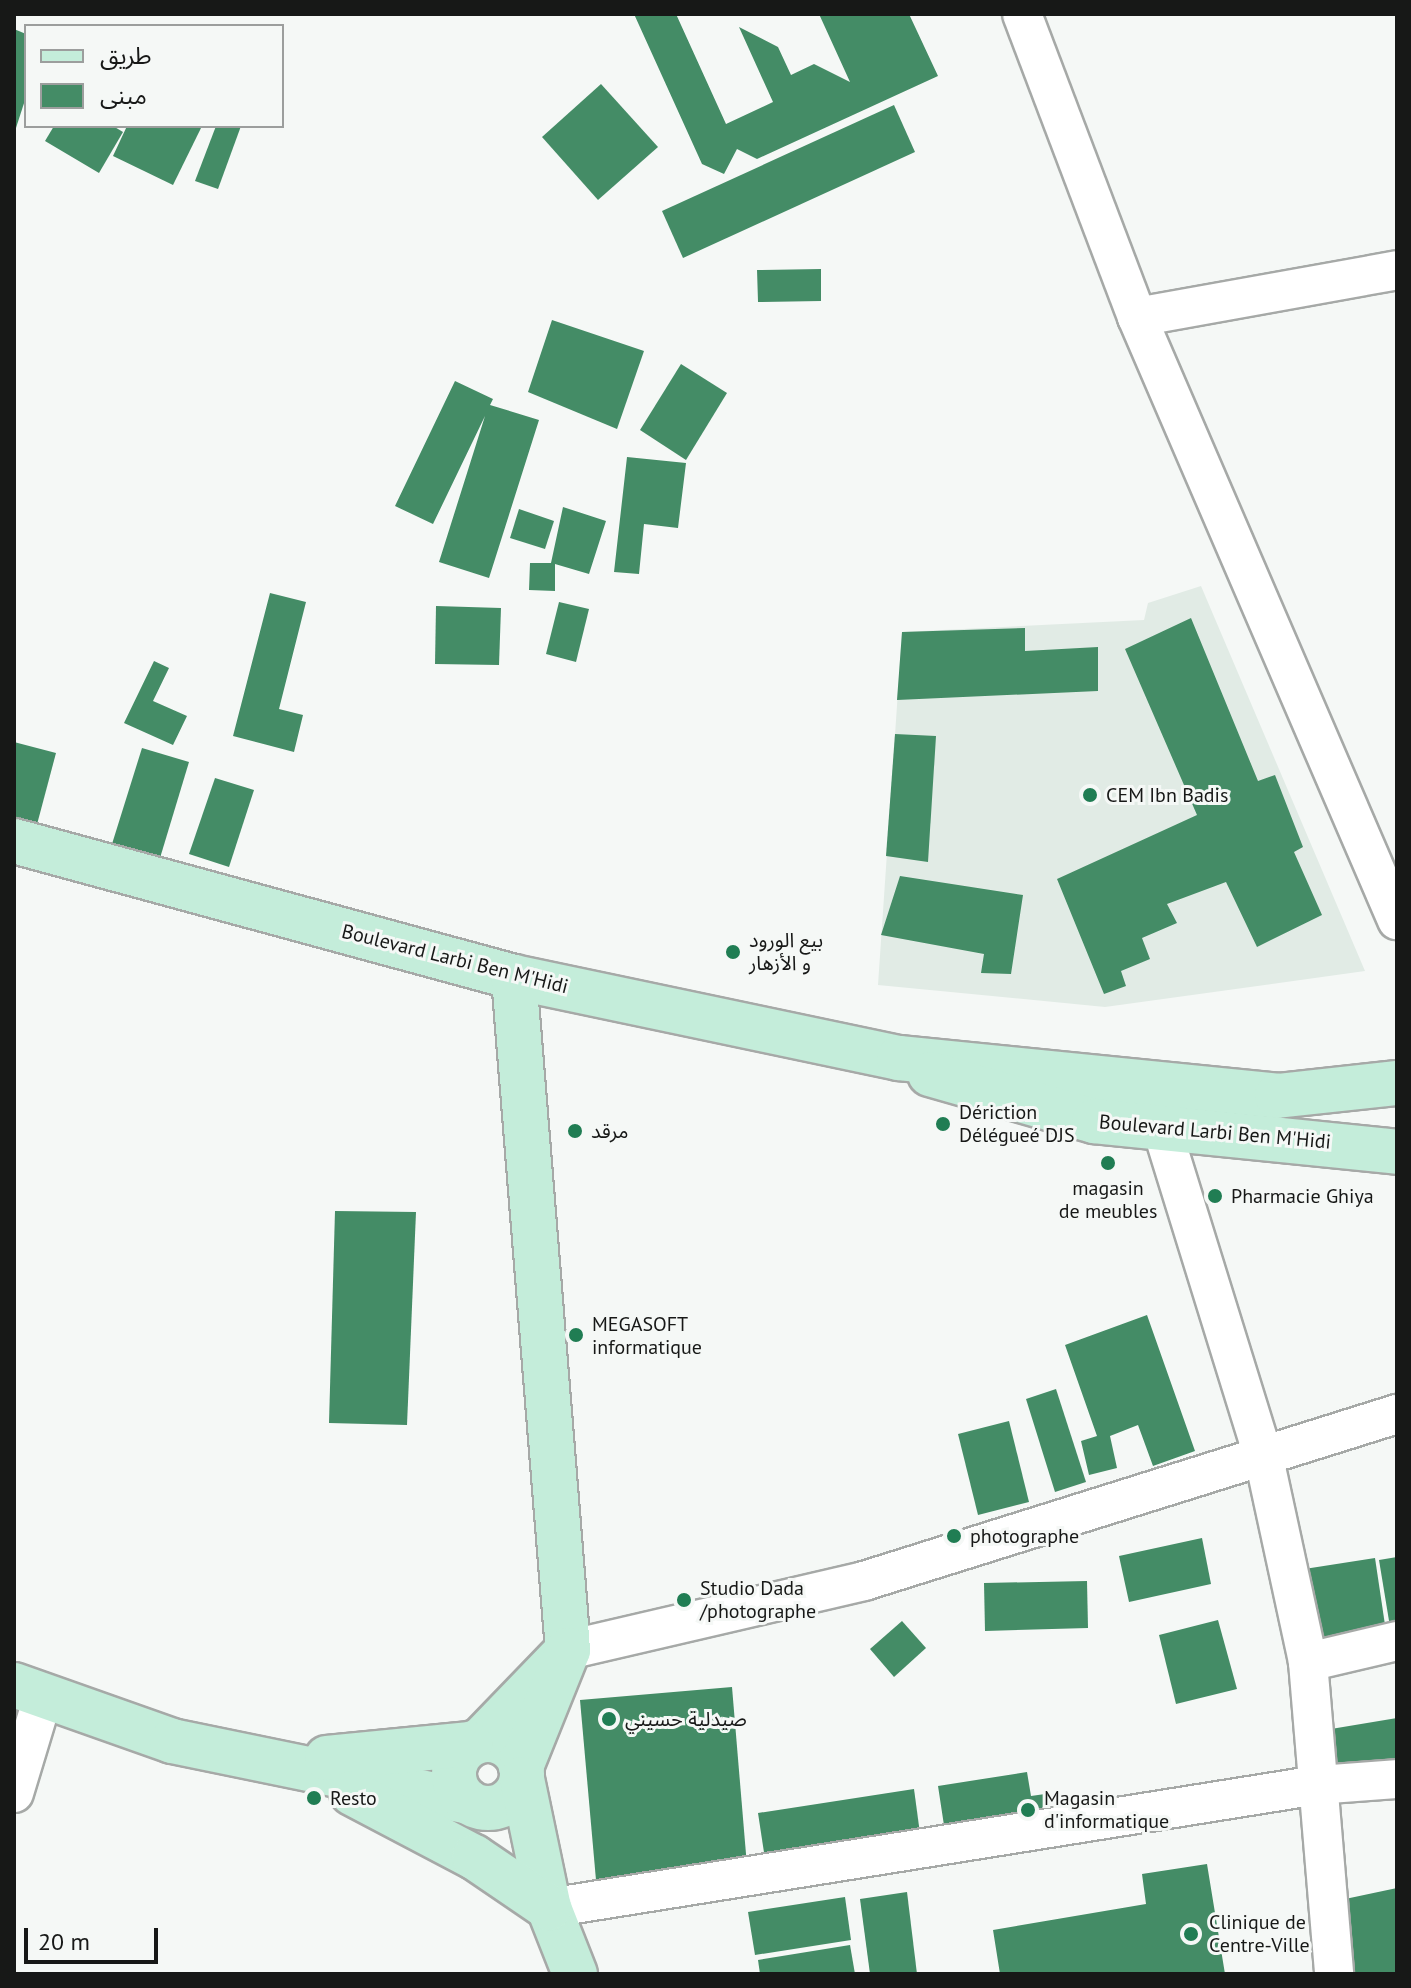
<!DOCTYPE html>
<meta charset="utf-8">
<style>
body{margin:0}
#map{position:relative;width:1411px;height:1988px;overflow:hidden;background:#f5f8f6;font-family:"PT Sans","Noto Sans Arabic",sans-serif}
div>[style]{position:absolute}
.built>*{inset:0;background:#e1ebe5}
.building>*{inset:0;background:#448c66}
.roads{filter:drop-shadow(2px 0 #a6a9a7) drop-shadow(-2px 0 #a6a9a7) drop-shadow(0 2px #a6a9a7) drop-shadow(0 -2px #a6a9a7)}
.street>*{height:38px;margin:-19px;padding:0 19px;transform-origin:19px;border-radius:19px;background:#fff}
.secondary>*{height:44px;margin:-22px;padding:0 22px;transform-origin:22px;border-radius:22px;background:#c4edda}
.secondary>.ring{margin:-22px;padding:0;box-sizing:content-box;background:none;border:44px solid #c4edda;border-radius:50%}
.dots>*{width:22px;height:22px;translate:-50% -50%;box-sizing:border-box;border:4px solid #f5f8f6;border-radius:50%}
span{translate:-50% -50%;white-space:nowrap;text-align:center;line-height:1.15;-webkit-text-stroke:6px #f5f8f6;paint-order:stroke}
.poi-label{font-size:20px;color:#171817}
.left{translate:0 -50%;text-align:left}
.street-label{font-size:20px;color:#171817}
.frame{position:absolute;inset:0;border:16px solid #171817;pointer-events:none}
.legend{position:absolute;left:24px;top:24px;width:260px;height:104px;box-sizing:border-box;background:#f5f8f6;border:2px solid #9c9e9d;margin:0;padding:10px 14px;list-style:none;font-size:24px;color:#171817}
.legend li{display:flex;align-items:center;gap:16px;height:40px}
.legend b{width:40px;border:2px solid #9c9e9d}
.scale{position:absolute;left:24px;top:1928px;width:134px;height:36px;box-sizing:border-box;border:4px solid #171817;border-top:0;padding-left:10px;font-size:24px;line-height:28px;white-space:nowrap;color:#171817;-webkit-text-stroke:6px #f5f8f6;paint-order:stroke}
</style>
<div id="map">
<div class="built">
<i style="clip-path:polygon(1201px 586px,1365px 971px,1105px 1007px,878px 985px,902px 632px,1144px 620px,1148px 603px)"></i>
</div>
<div class="building">
<i style="clip-path:polygon(634px 14px,676px 14px,726px 124px,773px 102px,739px 27px,778px 47px,791px 75px,814px 64px,850px 82px,819px 14px,909px 14px,938px 76px,757px 159px,737px 149px,724px 174px,702px 164px)"></i>
<i style="clip-path:polygon(14px 29px,26px 34px,26px 97px,15px 131px)"></i>
<i style="clip-path:polygon(601px 84px,658px 147px,598px 200px,542px 137px)"></i>
<i style="clip-path:polygon(894px 105px,915px 152px,683px 258px,662px 211px)"></i>
<i style="clip-path:polygon(54px 126px,113px 126px,123px 132px,99px 173px,45px 141px)"></i>
<i style="clip-path:polygon(127px 126px,202px 126px,173px 185px,113px 156px)"></i>
<i style="clip-path:polygon(216px 126px,241px 126px,218px 189px,195px 181px)"></i>
<i style="clip-path:polygon(821px 269px,821px 301px,758px 302px,757px 270px)"></i>
<i style="clip-path:polygon(552px 320px,644px 351px,617px 429px,528px 392px)"></i>
<i style="clip-path:polygon(681px 364px,727px 393px,686px 460px,640px 430px)"></i>
<i style="clip-path:polygon(455px 381px,493px 399px,490px 405px,539px 420px,489px 578px,439px 562px,485px 416px,433px 524px,395px 506px)"></i>
<i style="clip-path:polygon(627px 457px,686px 463px,678px 528px,644px 524px,639px 574px,614px 572px)"></i>
<i style="clip-path:polygon(563px 507px,606px 521px,589px 574px,555px 564px,555px 591px,529px 590px,530px 563px,551px 563px)"></i>
<i style="clip-path:polygon(519px 509px,554px 521px,545px 549px,510px 538px)"></i>
<i style="clip-path:polygon(270px 593px,306px 602px,279px 709px,303px 715px,294px 752px,233px 736px)"></i>
<i style="clip-path:polygon(559px 602px,589px 609px,576px 662px,546px 654px)"></i>
<i style="clip-path:polygon(436px 606px,501px 608px,499px 665px,435px 664px)"></i>
<i style="clip-path:polygon(1191px 618px,1258px 781px,1275px 775px,1303px 847px,1294px 852px,1322px 915px,1257px 947px,1226px 882px,1167px 904px,1177px 923px,1142px 938px,1150px 959px,1121px 971px,1126px 986px,1104px 994px,1057px 879px,1197px 815px,1125px 649px)"></i>
<i style="clip-path:polygon(1025px 628px,1025px 651px,1098px 647px,1098px 691px,897px 700px,902px 632px)"></i>
<i style="clip-path:polygon(154px 661px,169px 668px,153px 701px,187px 716px,173px 745px,124px 723px)"></i>
<i style="clip-path:polygon(895px 734px,936px 736px,928px 862px,886px 856px)"></i>
<i style="clip-path:polygon(14px 742px,56px 753px,35px 832px,14px 827px)"></i>
<i style="clip-path:polygon(142px 748px,189px 762px,160px 858px,112px 844px)"></i>
<i style="clip-path:polygon(215px 778px,254px 790px,229px 867px,189px 854px)"></i>
<i style="clip-path:polygon(900px 876px,1023px 895px,1011px 974px,981px 973px,984px 954px,881px 935px)"></i>
<i style="clip-path:polygon(335px 1211px,416px 1212px,407px 1425px,329px 1423px)"></i>
<i style="clip-path:polygon(1147px 1315px,1195px 1451px,1153px 1466px,1138px 1425px,1110px 1436px,1117px 1468px,1089px 1475px,1081px 1441px,1097px 1436px,1065px 1345px)"></i>
<i style="clip-path:polygon(1056px 1389px,1086px 1482px,1055px 1492px,1026px 1399px)"></i>
<i style="clip-path:polygon(1009px 1421px,1029px 1502px,978px 1515px,958px 1434px)"></i>
<i style="clip-path:polygon(1202px 1538px,1211px 1584px,1129px 1602px,1119px 1556px)"></i>
<i style="clip-path:polygon(1397px 1557px,1397px 1639px,1392px 1639px,1379px 1560px)"></i>
<i style="clip-path:polygon(1375px 1558px,1388px 1645px,1312px 1657px,1298px 1570px)"></i>
<i style="clip-path:polygon(1087px 1581px,1088px 1628px,985px 1631px,984px 1583px)"></i>
<i style="clip-path:polygon(1218px 1620px,1237px 1689px,1176px 1704px,1159px 1635px)"></i>
<i style="clip-path:polygon(902px 1621px,926px 1648px,894px 1677px,870px 1649px)"></i>
<i style="clip-path:polygon(732px 1687px,747px 1866px,596px 1880px,580px 1700px)"></i>
<i style="clip-path:polygon(1397px 1718px,1397px 1772px,1334px 1782px,1325px 1730px)"></i>
<i style="clip-path:polygon(1027px 1772px,1031px 1796px,1045px 1794px,1048px 1817px,945px 1832px,938px 1786px)"></i>
<i style="clip-path:polygon(914px 1789px,921px 1841px,765px 1859px,758px 1813px)"></i>
<i style="clip-path:polygon(1207px 1864px,1225px 1974px,1000px 1974px,993px 1930px,1146px 1904px,1142px 1874px)"></i>
<i style="clip-path:polygon(1397px 1888px,1397px 1974px,1347px 1974px,1331px 1902px)"></i>
<i style="clip-path:polygon(907px 1892px,917px 1974px,870px 1974px,860px 1899px)"></i>
<i style="clip-path:polygon(845px 1897px,851px 1940px,755px 1955px,748px 1912px)"></i>
<i style="clip-path:polygon(850px 1945px,855px 1974px,760px 1974px,758px 1960px)"></i>
</div>
<div class="roads">
<div class="street">
<i style="left:1022px;top:14px;width:324px;rotate:69.2deg"></i>
<i style="left:1137px;top:317px;width:657px;rotate:66.68deg"></i>
<i style="left:1137px;top:317px;width:264px;rotate:-10.2deg"></i>
<i style="left:1163px;top:1102px;width:27px;rotate:92deg"></i>
<i style="left:1162px;top:1129px;width:344px;rotate:72.8deg"></i>
<i style="left:1264px;top:1458px;width:209px;rotate:77.8deg"></i>
<i style="left:1308px;top:1662px;width:313px;rotate:85.2deg"></i>
<i style="left:568px;top:1650px;width:304px;rotate:-13.1deg"></i>
<i style="left:864px;top:1581px;width:559px;rotate:-17.4deg"></i>
<i style="left:1308px;top:1662px;width:91px;rotate:-13.3deg"></i>
<i style="left:14px;top:1793px;width:97px;rotate:-73.2deg"></i>
<i style="left:549px;top:1908px;width:779px;rotate:-9.09deg"></i>
<i style="left:1318px;top:1785px;width:79px;rotate:-4.3deg"></i>
</div>
<div class="secondary">
<i style="left:14px;top:841px;width:518px;rotate:15.22deg"></i>
<i style="left:514px;top:977px;width:393px;rotate:11.9deg"></i>
<i style="left:899px;top:1058px;width:380px;rotate:5.7deg"></i>
<i style="left:1277px;top:1096px;width:121px;rotate:-6.2deg"></i>
<i style="left:514px;top:977px;width:675px;rotate:85.41deg"></i>
<i style="left:930px;top:1074px;width:171px;rotate:16deg"></i>
<i style="left:1094px;top:1121px;width:305px;rotate:5.8deg"></i>
<i style="left:14px;top:1685px;width:168px;rotate:19.5deg"></i>
<i style="left:172px;top:1741px;width:302px;rotate:11.6deg"></i>
<i class="ring" style="left:454px;top:1740px;width:24px;height:24px"></i>
<i style="left:481px;top:1740px;width:125px;rotate:-46deg"></i>
<i style="left:568px;top:1650px;width:126px;rotate:111.9deg"></i>
<i style="left:327px;top:1758px;width:144px;rotate:-5.6deg"></i>
<i style="left:522px;top:1779px;width:132px;rotate:78.2deg"></i>
<i style="left:549px;top:1908px;width:71px;rotate:68.5deg"></i>
<i style="left:352px;top:1793px;width:138px;rotate:27.7deg"></i>
<i style="left:474px;top:1857px;width:91px;rotate:34.2deg"></i>
</div>
</div>
<div class="dots">
<i style="left:1090px;top:795px;background:#207d53"></i>
<i style="left:733px;top:952px;background:#207d53"></i>
<i style="left:943px;top:1124px;background:#207d53"></i>
<i style="left:575px;top:1131px;background:#207d53"></i>
<i style="left:1108px;top:1163px;background:#207d53"></i>
<i style="left:1215px;top:1196px;background:#207d53"></i>
<i style="left:576px;top:1335px;background:#207d53"></i>
<i style="left:954px;top:1536px;background:#207d53"></i>
<i style="left:684px;top:1600px;background:#207d53"></i>
<i style="left:609px;top:1719px;background:#207d53"></i>
<i style="left:314px;top:1798px;background:#207d53"></i>
<i style="left:1028px;top:1810px;background:#207d53"></i>
<i style="left:1191px;top:1934px;background:#207d53"></i>
</div>
<div class="poi-label">
<span class="left" style="left:1106px;top:795px">CEM Ibn Badis</span>
<span class="left" style="left:749px;top:952px">بيع الورود<br>و الأزهار</span>
<span class="left" style="left:959px;top:1124px">Dériction<br>Délégueé DJS</span>
<span class="left" style="left:591px;top:1131px">مرقد</span>
<span style="left:1108px;top:1200px">magasin<br>de meubles</span>
<span class="left" style="left:1231px;top:1196px">Pharmacie Ghiya</span>
<span class="left" style="left:592px;top:1336px">MEGASOFT<br>informatique</span>
<span class="left" style="left:970px;top:1536px">photographe</span>
<span class="left" style="left:700px;top:1600px">Studio Dada<br>/photographe</span>
<span class="left" style="left:625px;top:1719px">صيدلية حسيني</span>
<span class="left" style="left:330px;top:1798px">Resto</span>
<span class="left" style="left:1044px;top:1810px">Magasin<br>d'informatique</span>
<span class="left" style="left:1209px;top:1934px">Clinique de<br>Centre-Ville</span>
</div>
<div class="street-label">
<span style="left:455px;top:959px;rotate:14deg">Boulevard Larbi Ben M'Hidi</span>
<span style="left:1215px;top:1132px;rotate:5deg">Boulevard Larbi Ben M'Hidi</span>
</div>
<div class="frame"></div>
<ul class="legend">
<li><b style="height:10px;background:#c4edda"></b>طريق</li>
<li><b style="height:22px;background:#448c66"></b>مبنى</li>
</ul>
<div class="scale">20 m</div>
</div>
